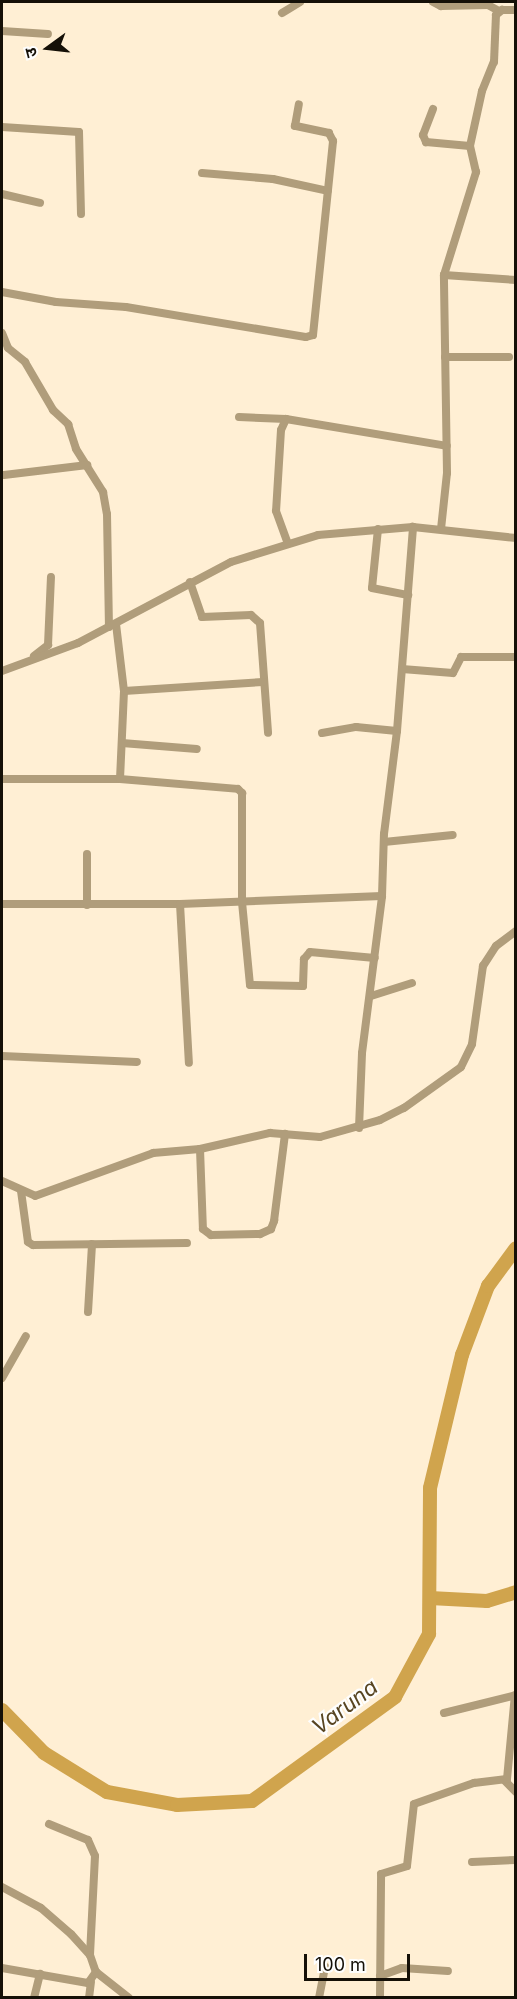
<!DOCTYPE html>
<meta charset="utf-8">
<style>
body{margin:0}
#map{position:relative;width:517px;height:1999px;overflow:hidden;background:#ffefd4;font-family:Inter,"Noto Sans Devanagari",sans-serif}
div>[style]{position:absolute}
.river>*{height:14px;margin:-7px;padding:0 7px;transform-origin:7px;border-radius:7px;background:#d0a44d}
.minor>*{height:8px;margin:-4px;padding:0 4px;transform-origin:4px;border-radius:4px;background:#b09d7b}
span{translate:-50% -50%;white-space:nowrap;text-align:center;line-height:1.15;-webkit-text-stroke:4.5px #fefefe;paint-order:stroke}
.water-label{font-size:22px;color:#584521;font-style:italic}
.frame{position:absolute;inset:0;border:3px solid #151007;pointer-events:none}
.north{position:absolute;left:18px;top:18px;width:60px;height:60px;-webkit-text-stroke:4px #fefefe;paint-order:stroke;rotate:255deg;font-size:16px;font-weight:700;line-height:24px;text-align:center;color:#151007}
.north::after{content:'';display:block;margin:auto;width:21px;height:27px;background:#151007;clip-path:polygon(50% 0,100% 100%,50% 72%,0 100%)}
.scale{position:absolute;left:304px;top:1954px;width:106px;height:27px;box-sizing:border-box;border:3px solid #151007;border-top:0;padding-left:8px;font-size:18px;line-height:21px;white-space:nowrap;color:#151007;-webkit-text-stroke:4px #fefefe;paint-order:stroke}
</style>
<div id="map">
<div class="river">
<i style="left:430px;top:1598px;width:57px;rotate:3deg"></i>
<i style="left:487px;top:1601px;width:30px;rotate:-17deg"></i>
<i style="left:2px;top:1710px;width:60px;rotate:45.7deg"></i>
<i style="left:44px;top:1753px;width:74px;rotate:31.8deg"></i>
<i style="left:107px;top:1792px;width:71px;rotate:10.5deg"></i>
<i style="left:177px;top:1805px;width:75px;rotate:-3.1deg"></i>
<i style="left:252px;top:1801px;width:177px;rotate:-36deg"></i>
<i style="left:395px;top:1697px;width:72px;rotate:-61.6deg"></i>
<i style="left:429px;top:1634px;width:146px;rotate:-89.6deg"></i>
<i style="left:430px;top:1488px;width:137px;rotate:-76.5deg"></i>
<i style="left:462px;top:1355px;width:74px;rotate:-69.4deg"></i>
<i style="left:488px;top:1286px;width:47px;rotate:-53.6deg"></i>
</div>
<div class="minor">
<i style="left:433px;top:2px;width:9px;rotate:27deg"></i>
<i style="left:441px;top:6px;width:47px;rotate:-1.2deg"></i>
<i style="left:488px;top:5px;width:13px;rotate:29deg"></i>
<i style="left:282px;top:13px;width:21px;rotate:-31deg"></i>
<i style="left:2px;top:31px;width:46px;rotate:3.7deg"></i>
<i style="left:433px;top:109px;width:28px;rotate:111deg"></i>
<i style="left:423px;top:135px;width:8px;rotate:67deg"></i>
<i style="left:426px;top:142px;width:44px;rotate:5.2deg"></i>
<i style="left:2px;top:127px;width:77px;rotate:3.7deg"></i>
<i style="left:79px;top:132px;width:82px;rotate:88.6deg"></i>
<i style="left:202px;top:173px;width:71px;rotate:4.8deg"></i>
<i style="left:273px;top:179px;width:56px;rotate:12.3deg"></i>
<i style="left:2px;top:194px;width:39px;rotate:13deg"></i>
<i style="left:444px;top:275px;width:72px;rotate:4deg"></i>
<i style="left:2px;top:292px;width:55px;rotate:10.5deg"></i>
<i style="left:56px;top:302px;width:70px;rotate:4.1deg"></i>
<i style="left:126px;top:307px;width:182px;rotate:9.5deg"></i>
<i style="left:306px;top:337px;width:7px;rotate:-16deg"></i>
<i style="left:313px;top:335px;width:195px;rotate:-84.1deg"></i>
<i style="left:333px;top:141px;width:9px;rotate:-117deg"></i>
<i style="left:329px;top:133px;width:35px;rotate:-168deg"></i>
<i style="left:295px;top:126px;width:22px;rotate:-80deg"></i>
<i style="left:2px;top:333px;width:16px;rotate:68deg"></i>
<i style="left:8px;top:348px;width:22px;rotate:39deg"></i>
<i style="left:25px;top:362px;width:56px;rotate:59.7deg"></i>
<i style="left:53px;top:410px;width:21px;rotate:43deg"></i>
<i style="left:68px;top:424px;width:26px;rotate:72deg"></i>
<i style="left:76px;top:449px;width:51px;rotate:57.9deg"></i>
<i style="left:103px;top:492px;width:22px;rotate:80deg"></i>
<i style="left:107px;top:514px;width:113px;rotate:89deg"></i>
<i style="left:445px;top:357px;width:64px"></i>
<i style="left:239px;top:417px;width:47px;rotate:2.4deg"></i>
<i style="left:286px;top:419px;width:163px;rotate:9.5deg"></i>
<i style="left:286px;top:419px;width:12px;rotate:114deg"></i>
<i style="left:281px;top:430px;width:81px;rotate:93.5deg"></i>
<i style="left:276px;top:511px;width:35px;rotate:70deg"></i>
<i style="left:4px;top:475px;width:84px;rotate:-6.9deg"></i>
<i style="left:378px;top:529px;width:59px;rotate:95.8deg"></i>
<i style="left:372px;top:588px;width:37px;rotate:11deg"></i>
<i style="left:441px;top:529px;width:56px;rotate:-83.9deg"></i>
<i style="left:447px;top:473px;width:198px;rotate:-90.9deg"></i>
<i style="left:444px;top:275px;width:108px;rotate:-72.7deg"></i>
<i style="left:476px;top:172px;width:27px;rotate:-103deg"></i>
<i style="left:470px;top:146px;width:56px;rotate:-77.7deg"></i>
<i style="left:482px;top:91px;width:31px;rotate:-68deg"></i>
<i style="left:494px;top:62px;width:47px;rotate:-87.6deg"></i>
<i style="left:496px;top:15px;width:8px;rotate:-40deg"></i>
<i style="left:502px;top:10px;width:14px"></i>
<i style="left:190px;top:582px;width:37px;rotate:71deg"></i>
<i style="left:202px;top:617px;width:49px;rotate:-2.3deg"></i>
<i style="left:251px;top:615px;width:12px;rotate:42deg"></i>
<i style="left:260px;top:623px;width:110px;rotate:85.8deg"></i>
<i style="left:116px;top:624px;width:67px;rotate:83.2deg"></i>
<i style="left:124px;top:691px;width:88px;rotate:92.6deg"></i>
<i style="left:34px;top:656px;width:18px;rotate:-38deg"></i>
<i style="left:48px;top:645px;width:68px;rotate:-87.5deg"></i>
<i style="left:402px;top:669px;width:51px;rotate:4.5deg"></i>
<i style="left:453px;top:673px;width:18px;rotate:-63deg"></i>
<i style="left:461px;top:657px;width:55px"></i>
<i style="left:2px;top:671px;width:81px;rotate:-20.2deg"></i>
<i style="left:78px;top:643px;width:173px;rotate:-27.9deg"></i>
<i style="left:231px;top:562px;width:91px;rotate:-17.2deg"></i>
<i style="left:318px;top:535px;width:95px;rotate:-4.8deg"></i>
<i style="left:413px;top:527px;width:104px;rotate:6.1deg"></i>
<i style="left:124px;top:691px;width:139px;rotate:-3.7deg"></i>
<i style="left:322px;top:733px;width:35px;rotate:-10deg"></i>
<i style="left:356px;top:727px;width:41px;rotate:5.6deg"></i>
<i style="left:122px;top:743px;width:75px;rotate:4.6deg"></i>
<i style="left:2px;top:779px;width:118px"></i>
<i style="left:120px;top:779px;width:118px;rotate:4.8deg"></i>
<i style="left:238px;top:789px;width:6px;rotate:45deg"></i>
<i style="left:242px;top:793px;width:109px;rotate:90deg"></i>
<i style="left:242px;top:902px;width:83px;rotate:84.5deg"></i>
<i style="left:250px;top:985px;width:53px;rotate:1.1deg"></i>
<i style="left:303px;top:986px;width:27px;rotate:-88deg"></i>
<i style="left:304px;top:959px;width:9px;rotate:-49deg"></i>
<i style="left:310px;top:952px;width:65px;rotate:5.3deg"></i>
<i style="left:384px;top:842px;width:69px;rotate:-5.8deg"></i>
<i style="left:2px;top:904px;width:178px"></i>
<i style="left:180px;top:904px;width:202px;rotate:-2.3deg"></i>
<i style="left:180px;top:904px;width:159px;rotate:86.8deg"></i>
<i style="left:87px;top:905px;width:51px;rotate:-90deg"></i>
<i style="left:371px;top:996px;width:43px;rotate:-17.6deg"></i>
<i style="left:2px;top:1056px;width:135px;rotate:2.5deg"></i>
<i style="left:359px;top:1128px;width:75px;rotate:-87.7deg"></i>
<i style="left:362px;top:1053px;width:158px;rotate:-82.7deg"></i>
<i style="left:382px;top:896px;width:62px;rotate:-88.2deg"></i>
<i style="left:384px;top:834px;width:104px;rotate:-82.8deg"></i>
<i style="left:397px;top:731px;width:205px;rotate:-85.5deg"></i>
<i style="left:200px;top:1149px;width:80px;rotate:87.9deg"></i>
<i style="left:203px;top:1229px;width:10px;rotate:37deg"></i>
<i style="left:211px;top:1235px;width:49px;rotate:-1.2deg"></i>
<i style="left:260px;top:1234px;width:12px;rotate:-24deg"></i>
<i style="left:271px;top:1229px;width:9px;rotate:-69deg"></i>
<i style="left:274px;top:1221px;width:88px;rotate:-82.8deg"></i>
<i style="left:2px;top:1181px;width:36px;rotate:24deg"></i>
<i style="left:35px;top:1196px;width:126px;rotate:-20deg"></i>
<i style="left:153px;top:1153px;width:47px;rotate:-4.9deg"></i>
<i style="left:200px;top:1149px;width:72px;rotate:-12.9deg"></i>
<i style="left:270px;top:1133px;width:50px;rotate:4.6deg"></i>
<i style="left:320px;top:1137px;width:62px;rotate:-15.8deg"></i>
<i style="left:380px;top:1120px;width:27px;rotate:-27deg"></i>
<i style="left:404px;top:1108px;width:70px;rotate:-35.7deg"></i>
<i style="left:461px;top:1067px;width:25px;rotate:-64deg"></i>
<i style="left:472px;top:1044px;width:79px;rotate:-82deg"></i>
<i style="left:483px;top:966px;width:24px;rotate:-57deg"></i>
<i style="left:496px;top:946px;width:25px;rotate:-37deg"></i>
<i style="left:21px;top:1191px;width:51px;rotate:82.2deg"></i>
<i style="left:28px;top:1242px;width:6px;rotate:31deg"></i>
<i style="left:33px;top:1245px;width:154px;rotate:-0.7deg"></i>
<i style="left:88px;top:1312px;width:68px;rotate:-86.6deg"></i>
<i style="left:2px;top:1378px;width:48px;rotate:-60.3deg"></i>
<i style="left:444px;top:1713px;width:74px;rotate:-14deg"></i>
<i style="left:505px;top:1781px;width:16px;rotate:45deg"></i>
<i style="left:49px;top:1824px;width:42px;rotate:22.3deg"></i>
<i style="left:88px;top:1840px;width:17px;rotate:66deg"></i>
<i style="left:95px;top:1856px;width:99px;rotate:92.9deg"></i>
<i style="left:472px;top:1862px;width:44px;rotate:-2.6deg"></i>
<i style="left:2px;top:1887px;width:44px;rotate:28.3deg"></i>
<i style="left:41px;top:1908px;width:40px;rotate:41deg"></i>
<i style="left:71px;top:1934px;width:28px;rotate:48deg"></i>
<i style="left:90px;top:1955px;width:18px;rotate:71deg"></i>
<i style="left:2px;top:1968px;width:87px;rotate:9.9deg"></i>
<i style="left:88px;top:1983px;width:14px;rotate:-54deg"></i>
<i style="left:96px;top:1972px;width:42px;rotate:38.2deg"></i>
<i style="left:380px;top:1976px;width:23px;rotate:-20deg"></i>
<i style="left:402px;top:1968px;width:46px;rotate:3.7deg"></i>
<i style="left:34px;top:1998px;width:25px;rotate:-76deg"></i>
<i style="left:89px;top:1998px;width:16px;rotate:-83deg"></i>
<i style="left:319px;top:1998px;width:32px;rotate:-79deg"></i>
<i style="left:380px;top:1998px;width:124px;rotate:-89.5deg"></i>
<i style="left:381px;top:1874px;width:27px;rotate:-17deg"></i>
<i style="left:407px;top:1866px;width:62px;rotate:-83.6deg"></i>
<i style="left:414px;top:1804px;width:64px;rotate:-19.3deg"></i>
<i style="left:474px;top:1783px;width:33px;rotate:-7deg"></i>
<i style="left:507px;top:1779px;width:84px;rotate:-84.6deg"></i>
</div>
<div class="water-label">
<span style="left:345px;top:1707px;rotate:-37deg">Varuna</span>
</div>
<div class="frame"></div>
<div class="north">उ</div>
<div class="scale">100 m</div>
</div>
